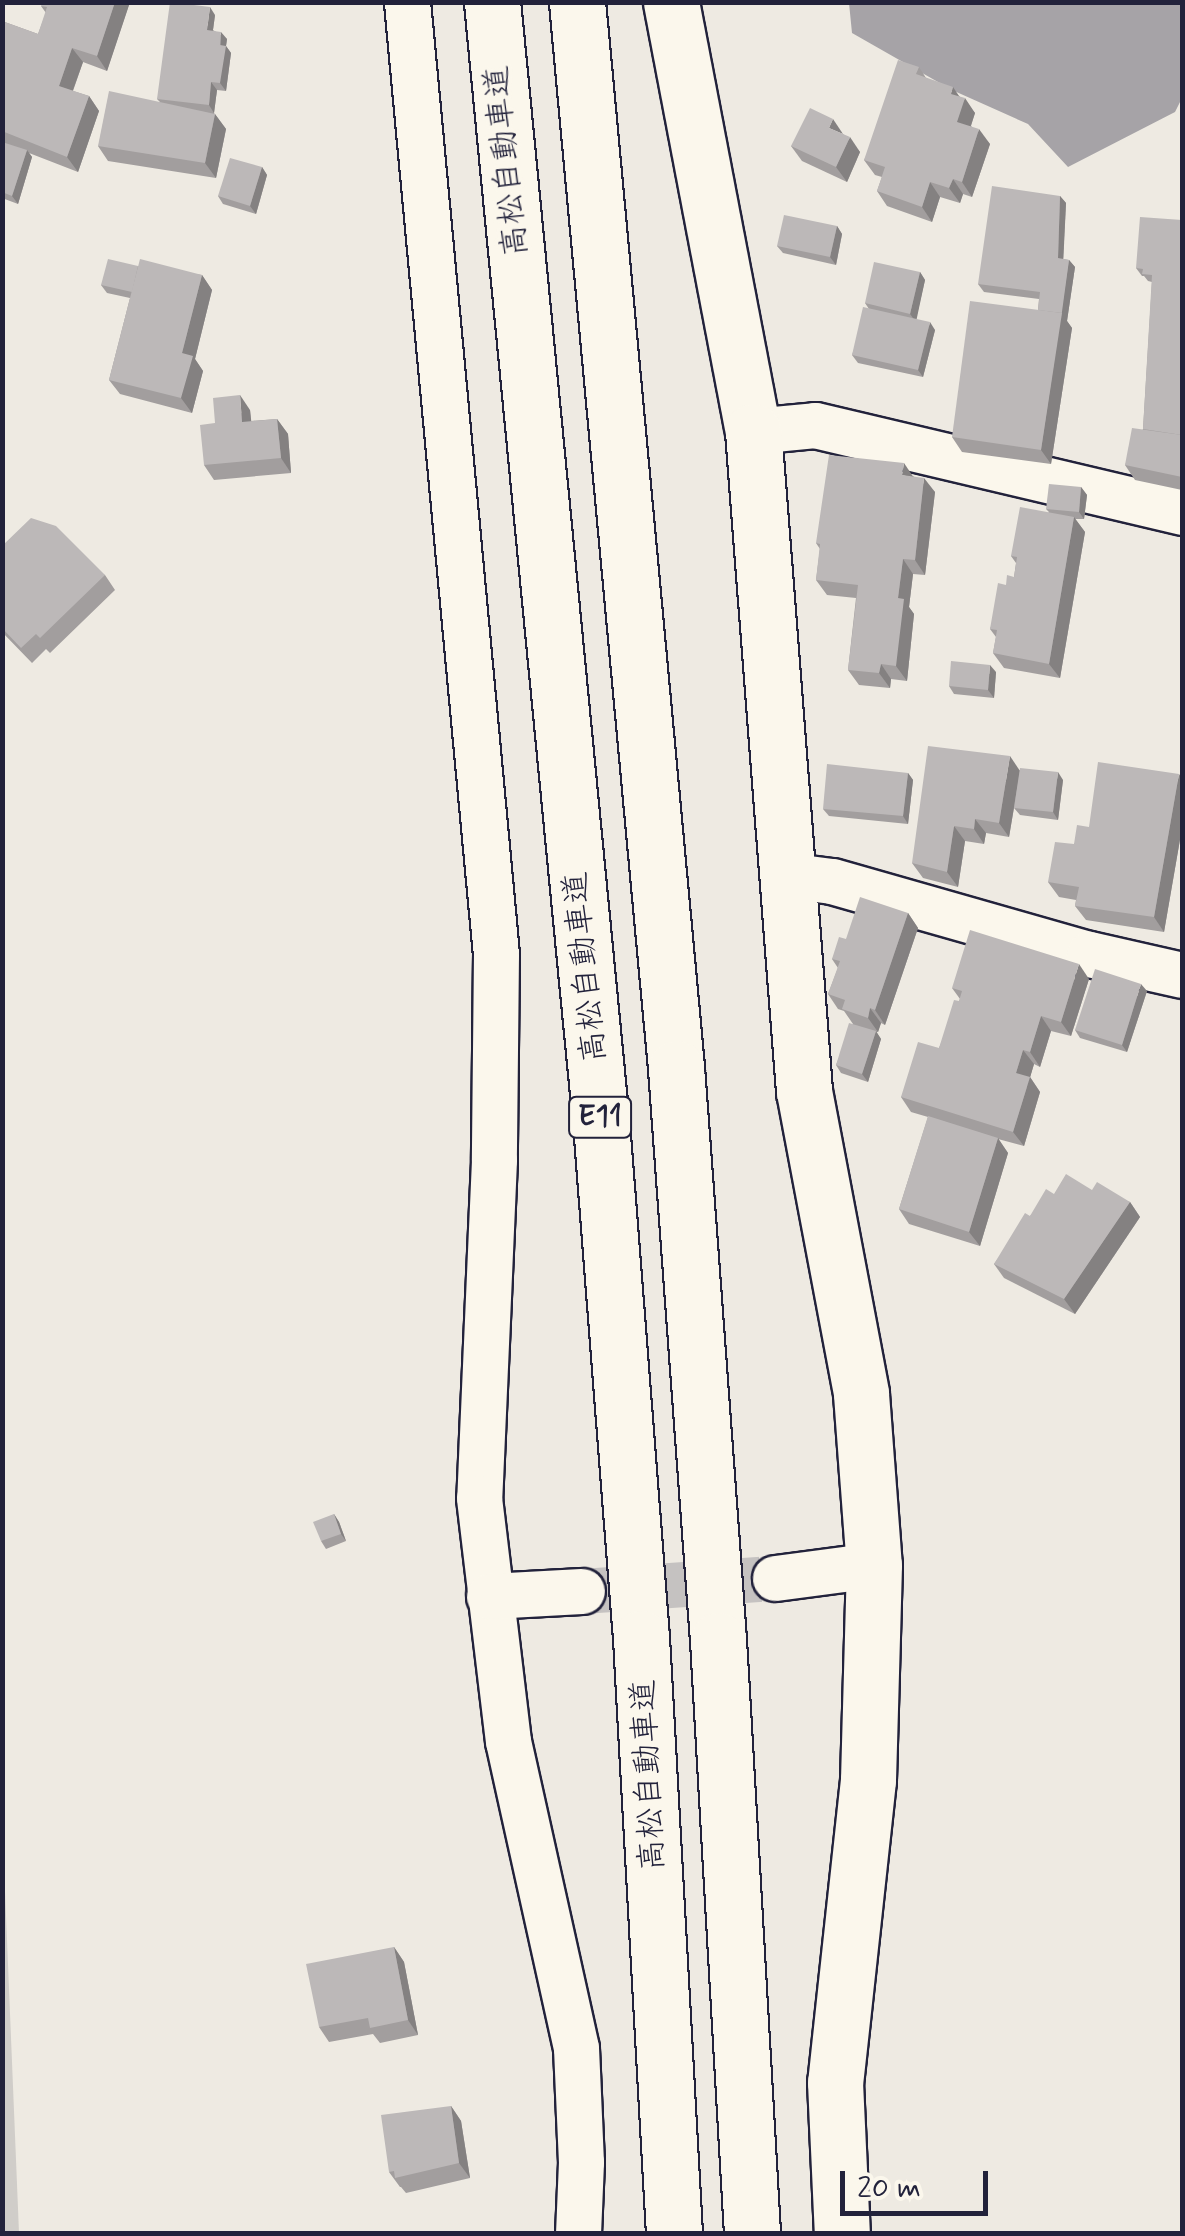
<!DOCTYPE html>
<meta charset="utf-8">
<style>
body{margin:0}
#map{position:relative;width:1185px;height:2236px;overflow:hidden;background:#eeeae2;font-family:Mynerve,"Klee One",sans-serif}
div>[style]{position:absolute}
.green>*{inset:0;background:#d0cdc9}
.water>*{inset:0;background:#a6a3a7}
.street-tunnel>*{height:45px;margin-top:-22.5px;transform-origin:0;background:repeating-linear-gradient(90deg,#c5c2c1 0 45px,transparent 0 67px)}
.roads{filter:drop-shadow(2px 0 #22223b) drop-shadow(-2px 0 #22223b) drop-shadow(0 2px #22223b) drop-shadow(0 -2px #22223b)}
.street>*{height:45px;margin:-22.5px;padding:0 22.5px;transform-origin:22.5px;border-radius:22.5px;background:#fbf7ec}
.secondary>*{height:55px;margin:-27.5px;padding:0 27.5px;transform-origin:27.5px;border-radius:27.5px;background:#fbf7ec}
.highway>*{height:55px;margin:-27.5px;padding:0 27.5px;transform-origin:27.5px;border-radius:27.5px;background:#fbf7ec}
.wall>*{inset:0;background:#a29e9e}
.shaded-wall>*{inset:0;background:#848181}
.building>*{inset:0;background:#bcb8b8}
span{translate:-50% -50%;white-space:nowrap;text-align:center;line-height:1.15;-webkit-text-stroke:8px #fbf7ec;paint-order:stroke}
.shield-label span{padding:2px 8px;background:#fbf7ec;border:2px solid;border-radius:8px;-webkit-text-stroke-width:0}
.shield-label{font-size:30px;color:#22223b;font-weight:700}
.street-label{font-size:32px;color:#22223b}
.frame{position:absolute;inset:0;border:5px solid #22223b;pointer-events:none}
.scale{position:absolute;left:840px;top:2171px;width:148px;height:45px;box-sizing:border-box;border:5px solid #22223b;border-top:0;padding-left:12px;font-size:30px;line-height:35px;white-space:nowrap;color:#22223b;-webkit-text-stroke:8px #fbf7ec;paint-order:stroke}
</style>
<div id="map">
<div class="green">
<i style="clip-path:polygon(2px 1818px,19px 2233px,19px 2234px,2px 2233px)"></i>
</div>
<div class="water">
<i style="clip-path:polygon(849px 3px,1182px 3px,1182px 98px,1175px 112px,1068px 167px,1028px 124px,952px 90px,852px 33px)"></i>
</div>
<div class="street-tunnel">
<i style="left:582px;top:1591px;width:193px;rotate:-3.9deg"></i>
</div>
<div class="roads">
<div class="street">
<i style="left:407px;top:2px;width:956px;rotate:84.66deg"></i>
<i style="left:496px;top:954px;width:206px;rotate:90.6deg"></i>
<i style="left:494px;top:1160px;width:338px;rotate:92.5deg"></i>
<i style="left:479px;top:1498px;width:245px;rotate:83.2deg"></i>
<i style="left:508px;top:1741px;width:314px;rotate:77.5deg"></i>
<i style="left:576px;top:2048px;width:114px;rotate:87.5deg"></i>
<i style="left:581px;top:2162px;width:72px;rotate:92.4deg"></i>
<i style="left:753px;top:431px;width:62px;rotate:-5.5deg"></i>
<i style="left:815px;top:425px;width:377px;rotate:13.3deg"></i>
<i style="left:785px;top:875px;width:47px;rotate:7.3deg"></i>
<i style="left:832px;top:881px;width:267px;rotate:15.9deg"></i>
<i style="left:1089px;top:954px;width:95px;rotate:12.7deg"></i>
<i style="left:775px;top:1578px;width:100px;rotate:-7.5deg"></i>
<i style="left:489px;top:1596px;width:93px;rotate:-3.1deg"></i>
</div>
<div class="secondary">
<i style="left:671px;top:2px;width:437px;rotate:79.2deg"></i>
<i style="left:753px;top:431px;width:662px;rotate:85.58deg"></i>
<i style="left:804px;top:1091px;width:308px;rotate:79.3deg"></i>
<i style="left:861px;top:1394px;width:171px;rotate:85.7deg"></i>
<i style="left:874px;top:1565px;width:215px;rotate:91.6deg"></i>
<i style="left:868px;top:1780px;width:304px;rotate:96.2deg"></i>
<i style="left:835px;top:2082px;width:152px;rotate:87.4deg"></i>
</div>
<div class="highway">
<i style="left:492px;top:2px;width:1126px;rotate:84.45deg"></i>
<i style="left:601px;top:1123px;width:517px;rotate:85.56deg"></i>
<i style="left:641px;top:1638px;width:597px;rotate:86.83deg"></i>
<i style="left:577px;top:2px;width:1071px;rotate:84.69deg"></i>
<i style="left:676px;top:1068px;width:574px;rotate:85.8deg"></i>
<i style="left:718px;top:1640px;width:595px;rotate:86.72deg"></i>
</div>
</div>
<div class="wall">
<i style="clip-path:polygon(130px 2px,107px 71px,83px 62px,73px 91px,89px 96px,99px 111px,78px 172px,29px 153px,32px 157px,18px 204px,2px 198px,2px 21px,38px 34px,46px 13px,41px 6px)"></i>
<i style="clip-path:polygon(215px 15px,213px 30px,227px 39px,226px 46px,231px 53px,226px 91px,217px 90px,214px 113px,226px 129px,216px 178px,108px 161px,98px 146px,160px 102px,157px 99px)"></i>
<i style="clip-path:polygon(919px 67px,926px 78px,959px 96px,975px 113px,971px 126px,990px 144px,972px 197px,963px 194px,960px 203px,940px 197px,932px 222px,887px 206px,877px 191px,882px 177px,875px 175px,864px 160px)"></i>
<i style="clip-path:polygon(843px 134px,860px 152px,847px 182px,802px 161px,791px 146px)"></i>
<i style="clip-path:polygon(262px 167px,267px 175px,256px 214px,223px 204px,218px 196px)"></i>
<i style="clip-path:polygon(1060px 196px,1066px 203px,1063px 259px,1069px 260px,1075px 267px,1067px 321px,1072px 328px,1051px 464px,962px 452px,952px 437px,1038px 310px,1039px 299px,984px 292px,978px 284px)"></i>
<i style="clip-path:polygon(1182px 220px,1182px 490px,1135px 480px,1125px 465px,1143px 429px,1152px 282px,1148px 281px,1144px 276px,1142px 276px,1136px 268px)"></i>
<i style="clip-path:polygon(837px 226px,842px 234px,836px 265px,783px 253px,777px 246px)"></i>
<i style="clip-path:polygon(138px 266px,202px 275px,212px 290px,195px 359px,203px 371px,192px 413px,120px 394px,109px 380px,130px 298px,107px 293px,101px 285px)"></i>
<i style="clip-path:polygon(920px 272px,925px 280px,916px 319px,935px 330px,923px 377px,858px 363px,852px 355px,869px 309px,865px 303px)"></i>
<i style="clip-path:polygon(250px 410px,251px 421px,277px 419px,288px 434px,291px 473px,214px 480px,204px 465px,215px 423px)"></i>
<i style="clip-path:polygon(913px 476px,935px 492px,925px 575px,913px 574px,909px 607px,914px 614px,907px 681px,891px 679px,890px 688px,859px 685px,848px 670px,856px 598px,827px 595px,816px 580px,820px 549px,816px 543px)"></i>
<i style="clip-path:polygon(1081px 487px,1087px 495px,1084px 519px,1075px 519px,1085px 532px,1060px 678px,1004px 668px,993px 653px,996px 637px,990px 629px,1006px 585px,1014px 577px,1016px 563px,1011px 556px,1049px 512px,1046px 509px)"></i>
<i style="clip-path:polygon(2px 546px,105px 575px,115px 590px,50px 653px,46px 649px,32px 663px,2px 632px)"></i>
<i style="clip-path:polygon(996px 672px,994px 698px,954px 694px,949px 686px)"></i>
<i style="clip-path:polygon(1019px 770px,1063px 780px,1058px 820px,1020px 815px,1014px 808px,1009px 837px,986px 833px,984px 844px,965px 841px,958px 887px,923px 878px,912px 863px)"></i>
<i style="clip-path:polygon(908px 773px,913px 780px,908px 824px,829px 816px,823px 809px)"></i>
<i style="clip-path:polygon(1182px 779px,1182px 828px,1164px 932px,1086px 920px,1075px 906px,1076px 900px,1059px 897px,1048px 882px,1074px 844px,1089px 827px)"></i>
<i style="clip-path:polygon(908px 913px,918px 928px,885px 1025px,881px 1023px,878px 1032px,876px 1032px,881px 1039px,868px 1082px,841px 1073px,836px 1065px,853px 1024px,844px 1011px,838px 1009px,828px 994px,838px 968px,832px 959px,846px 939px)"></i>
<i style="clip-path:polygon(1089px 979px,1071px 1036px,1051px 1031px,1040px 1067px,1034px 1064px,1030px 1077px,1040px 1092px,1024px 1146px,998px 1139px,1008px 1153px,980px 1246px,909px 1224px,899px 1209px,928px 1117px,911px 1112px,901px 1097px,939px 1048px,960px 999px,952px 988px)"></i>
<i style="clip-path:polygon(1147px 991px,1127px 1052px,1080px 1038px,1075px 1030px)"></i>
<i style="clip-path:polygon(1092px 1190px,1130px 1202px,1140px 1217px,1075px 1314px,1004px 1278px,994px 1264px,1030px 1216px,1054px 1194px)"></i>
<i style="clip-path:polygon(334px 1514px,339px 1522px,346px 1541px,326px 1549px,321px 1541px)"></i>
<i style="clip-path:polygon(394px 1947px,404px 1962px,418px 2035px,380px 2043px,373px 2034px,329px 2042px,319px 2027px)"></i>
<i style="clip-path:polygon(451px 2106px,461px 2121px,470px 2178px,406px 2193px,401px 2187px,400px 2187px,389px 2172px)"></i>
</div>
<div class="shaded-wall">
<i style="clip-path:polygon(115px 2px,130px 2px,107px 71px,97px 56px)"></i>
<i style="clip-path:polygon(210px 7px,215px 15px,212px 37px,207px 30px)"></i>
<i style="clip-path:polygon(221px 32px,227px 39px,226px 46px,231px 53px,226px 91px,220px 83px)"></i>
<i style="clip-path:polygon(72px 48px,83px 62px,69px 101px,59px 86px)"></i>
<i style="clip-path:polygon(211px 82px,217px 90px,214px 113px,209px 105px)"></i>
<i style="clip-path:polygon(953px 87px,963px 102px,965px 98px,975px 113px,967px 137px,957px 122px,951px 94px)"></i>
<i style="clip-path:polygon(89px 96px,99px 111px,78px 172px,67px 157px)"></i>
<i style="clip-path:polygon(215px 114px,226px 129px,216px 178px,205px 163px)"></i>
<i style="clip-path:polygon(833px 119px,843px 134px,829px 128px)"></i>
<i style="clip-path:polygon(979px 129px,990px 144px,972px 197px,962px 182px)"></i>
<i style="clip-path:polygon(850px 137px,860px 152px,847px 182px,836px 167px)"></i>
<i style="clip-path:polygon(27px 150px,32px 157px,18px 204px,12px 196px)"></i>
<i style="clip-path:polygon(262px 167px,267px 175px,256px 214px,250px 206px)"></i>
<i style="clip-path:polygon(953px 179px,963px 194px,960px 203px,949px 188px)"></i>
<i style="clip-path:polygon(930px 182px,940px 197px,932px 222px,922px 207px)"></i>
<i style="clip-path:polygon(1060px 196px,1066px 203px,1063px 266px,1058px 258px)"></i>
<i style="clip-path:polygon(837px 226px,842px 234px,836px 265px,830px 257px)"></i>
<i style="clip-path:polygon(1069px 260px,1075px 267px,1067px 321px,1072px 328px,1051px 464px,1041px 450px)"></i>
<i style="clip-path:polygon(920px 272px,925px 280px,916px 322px,910px 314px)"></i>
<i style="clip-path:polygon(202px 275px,212px 290px,195px 359px,203px 371px,192px 413px,181px 398px,182px 353px)"></i>
<i style="clip-path:polygon(930px 322px,935px 330px,923px 377px,918px 370px)"></i>
<i style="clip-path:polygon(240px 395px,250px 410px,253px 437px,242px 422px)"></i>
<i style="clip-path:polygon(277px 419px,288px 434px,291px 473px,281px 458px)"></i>
<i style="clip-path:polygon(904px 463px,914px 478px,902px 475px)"></i>
<i style="clip-path:polygon(924px 478px,935px 492px,925px 575px,915px 560px)"></i>
<i style="clip-path:polygon(1081px 487px,1087px 495px,1084px 519px,1079px 512px)"></i>
<i style="clip-path:polygon(1074px 517px,1085px 532px,1060px 678px,1049px 664px)"></i>
<i style="clip-path:polygon(903px 559px,913px 574px,909px 607px,914px 614px,907px 681px,896px 666px,898px 598px)"></i>
<i style="clip-path:polygon(881px 664px,891px 679px,890px 688px,879px 673px)"></i>
<i style="clip-path:polygon(990px 665px,996px 672px,994px 698px,988px 690px)"></i>
<i style="clip-path:polygon(1010px 756px,1020px 771px,1009px 837px,999px 823px)"></i>
<i style="clip-path:polygon(1058px 772px,1063px 780px,1058px 820px,1053px 812px)"></i>
<i style="clip-path:polygon(908px 773px,913px 780px,908px 824px,903px 816px)"></i>
<i style="clip-path:polygon(1179px 774px,1182px 779px,1182px 828px,1164px 932px,1154px 917px)"></i>
<i style="clip-path:polygon(975px 819px,986px 833px,984px 844px,974px 829px)"></i>
<i style="clip-path:polygon(954px 826px,965px 841px,958px 887px,947px 872px)"></i>
<i style="clip-path:polygon(908px 913px,918px 928px,885px 1025px,875px 1010px)"></i>
<i style="clip-path:polygon(1079px 964px,1089px 979px,1071px 1036px,1061px 1022px)"></i>
<i style="clip-path:polygon(1141px 984px,1147px 991px,1127px 1052px,1122px 1045px)"></i>
<i style="clip-path:polygon(870px 1008px,881px 1023px,878px 1032px,868px 1018px)"></i>
<i style="clip-path:polygon(1041px 1016px,1051px 1031px,1040px 1067px,1030px 1052px)"></i>
<i style="clip-path:polygon(876px 1031px,881px 1039px,868px 1082px,862px 1074px)"></i>
<i style="clip-path:polygon(1023px 1050px,1034px 1064px,1027px 1088px,1016px 1073px)"></i>
<i style="clip-path:polygon(1030px 1077px,1040px 1092px,1024px 1146px,1013px 1132px)"></i>
<i style="clip-path:polygon(998px 1138px,1008px 1153px,980px 1246px,969px 1232px)"></i>
<i style="clip-path:polygon(1130px 1202px,1140px 1217px,1075px 1314px,1064px 1299px)"></i>
<i style="clip-path:polygon(334px 1514px,339px 1522px,346px 1541px,341px 1534px)"></i>
<i style="clip-path:polygon(394px 1947px,404px 1962px,418px 2035px,408px 2020px)"></i>
<i style="clip-path:polygon(451px 2106px,461px 2121px,470px 2178px,459px 2163px)"></i>
</div>
<div class="building">
<i style="clip-path:polygon(42px 2px,115px 2px,97px 56px,72px 48px,59px 86px,89px 96px,67px 157px,2px 131px,2px 21px,38px 34px,47px 7px,41px 6px)"></i>
<i style="clip-path:polygon(170px 2px,210px 7px,207px 30px,221px 32px,220px 45px,226px 46px,220px 83px,211px 82px,209px 105px,157px 99px)"></i>
<i style="clip-path:polygon(898px 60px,919px 67px,916px 74px,953px 87px,951px 94px,965px 98px,957px 122px,979px 129px,962px 182px,953px 179px,949px 188px,930px 182px,922px 207px,877px 191px,885px 167px,864px 160px)"></i>
<i style="clip-path:polygon(109px 91px,215px 114px,205px 163px,98px 146px)"></i>
<i style="clip-path:polygon(810px 108px,833px 119px,829px 128px,850px 137px,836px 167px,791px 146px)"></i>
<i style="clip-path:polygon(2px 142px,27px 150px,12px 196px,2px 192px)"></i>
<i style="clip-path:polygon(230px 158px,262px 167px,250px 206px,218px 196px)"></i>
<i style="clip-path:polygon(992px 186px,1060px 196px,1058px 258px,1069px 260px,1061px 319px,1062px 313px,1038px 310px,1040px 292px,978px 284px)"></i>
<i style="clip-path:polygon(784px 215px,837px 226px,830px 257px,777px 246px)"></i>
<i style="clip-path:polygon(1140px 217px,1182px 220px,1182px 435px,1143px 429px,1152px 275px,1142px 274px,1143px 269px,1136px 268px)"></i>
<i style="clip-path:polygon(108px 259px,138px 266px,132px 292px,101px 285px)"></i>
<i style="clip-path:polygon(140px 259px,202px 275px,182px 353px,193px 356px,181px 398px,109px 380px)"></i>
<i style="clip-path:polygon(874px 262px,920px 272px,910px 314px,865px 303px)"></i>
<i style="clip-path:polygon(970px 301px,1062px 313px,1041px 450px,952px 437px)"></i>
<i style="clip-path:polygon(863px 307px,930px 322px,918px 370px,852px 355px)"></i>
<i style="clip-path:polygon(240px 395px,242px 422px,277px 419px,281px 458px,204px 465px,200px 425px,215px 423px,213px 398px)"></i>
<i style="clip-path:polygon(1132px 428px,1182px 435px,1182px 477px,1125px 465px)"></i>
<i style="clip-path:polygon(829px 455px,904px 463px,902px 475px,924px 478px,915px 560px,903px 559px,898px 598px,904px 599px,896px 666px,881px 664px,879px 673px,848px 670px,858px 585px,816px 580px,820px 544px,816px 543px)"></i>
<i style="clip-path:polygon(1049px 484px,1081px 487px,1079px 512px,1046px 509px)"></i>
<i style="clip-path:polygon(1020px 507px,1074px 517px,1049px 664px,993px 653px,997px 630px,990px 629px,998px 583px,1006px 585px,1007px 575px,1014px 577px,1017px 557px,1011px 556px)"></i>
<i style="clip-path:polygon(31px 518px,56px 526px,105px 575px,40px 638px,36px 634px,21px 648px,2px 628px,2px 546px)"></i>
<i style="clip-path:polygon(951px 661px,990px 665px,988px 690px,949px 686px)"></i>
<i style="clip-path:polygon(928px 746px,1010px 756px,999px 823px,975px 819px,974px 829px,954px 826px,947px 872px,912px 863px)"></i>
<i style="clip-path:polygon(1098px 762px,1179px 774px,1154px 917px,1075px 906px,1079px 887px,1048px 882px,1055px 842px,1074px 844px,1077px 825px,1089px 827px)"></i>
<i style="clip-path:polygon(827px 764px,908px 773px,903px 816px,823px 809px)"></i>
<i style="clip-path:polygon(1020px 768px,1058px 772px,1053px 812px,1014px 808px)"></i>
<i style="clip-path:polygon(860px 897px,908px 913px,875px 1010px,870px 1008px,868px 1018px,842px 1009px,845px 1000px,828px 994px,840px 961px,832px 959px,839px 937px,846px 939px)"></i>
<i style="clip-path:polygon(970px 930px,1079px 964px,1061px 1022px,1041px 1016px,1030px 1052px,1023px 1050px,1016px 1073px,1030px 1077px,1013px 1132px,901px 1097px,918px 1042px,939px 1048px,954px 1000px,959px 1001px,962px 991px,952px 988px)"></i>
<i style="clip-path:polygon(1095px 969px,1141px 984px,1122px 1045px,1075px 1030px)"></i>
<i style="clip-path:polygon(849px 1023px,876px 1031px,862px 1074px,836px 1065px)"></i>
<i style="clip-path:polygon(928px 1116px,998px 1138px,969px 1232px,899px 1209px)"></i>
<i style="clip-path:polygon(1066px 1174px,1092px 1190px,1097px 1182px,1130px 1202px,1064px 1299px,994px 1264px,1025px 1213px,1030px 1216px,1046px 1189px,1054px 1194px)"></i>
<i style="clip-path:polygon(334px 1514px,341px 1534px,321px 1541px,313px 1522px)"></i>
<i style="clip-path:polygon(394px 1947px,408px 2020px,370px 2028px,368px 2018px,319px 2027px,306px 1964px)"></i>
<i style="clip-path:polygon(451px 2106px,459px 2163px,395px 2178px,394px 2171px,389px 2172px,381px 2115px)"></i>
</div>
<div class="shield-label">
<span style="left:600px;top:1117px">E11</span>
</div>
<div class="street-label">
<span style="left:507px;top:161px;rotate:-96deg">高松自動車道</span>
<span style="left:586px;top:967px;rotate:-96deg">高松自動車道</span>
<span style="left:649px;top:1775px;rotate:-93deg">高松自動車道</span>
</div>
<div class="frame"></div>
<div class="scale">20 m</div>
</div>
